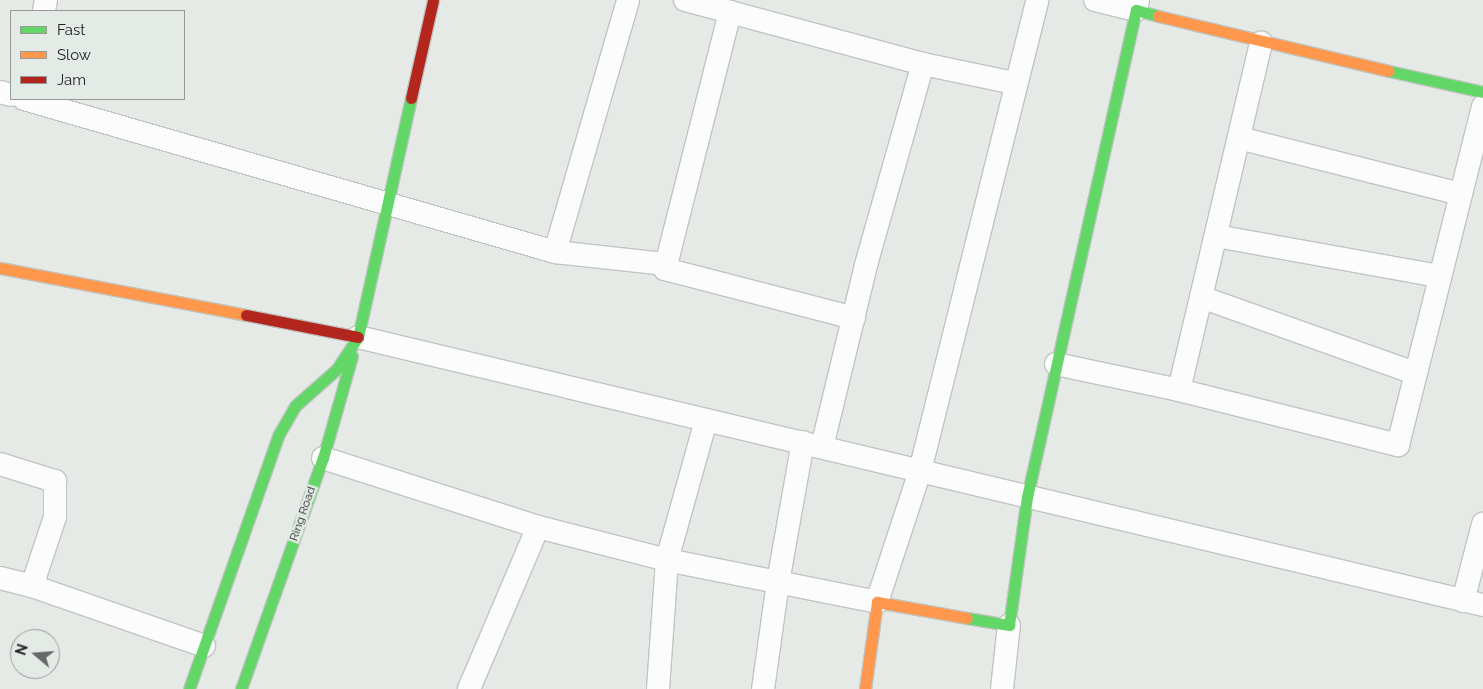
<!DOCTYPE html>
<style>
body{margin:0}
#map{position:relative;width:1483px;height:689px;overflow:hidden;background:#e5eae7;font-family:Raleway,sans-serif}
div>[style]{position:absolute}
.roads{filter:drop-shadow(1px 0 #c1c5c2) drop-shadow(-1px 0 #c1c5c2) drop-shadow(0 1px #c1c5c2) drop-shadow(0 -1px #c1c5c2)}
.street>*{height:22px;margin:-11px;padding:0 11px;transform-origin:11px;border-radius:11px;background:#fbfcfb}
.fast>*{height:11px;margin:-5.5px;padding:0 5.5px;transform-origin:5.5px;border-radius:5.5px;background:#63d668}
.slow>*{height:11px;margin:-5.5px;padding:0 5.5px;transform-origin:5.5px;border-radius:5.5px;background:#ff974d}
.jam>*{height:11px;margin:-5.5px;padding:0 5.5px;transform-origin:5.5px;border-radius:5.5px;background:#b3261e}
span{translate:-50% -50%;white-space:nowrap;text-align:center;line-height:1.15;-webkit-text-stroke:5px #e4ebe7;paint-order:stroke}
.street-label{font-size:12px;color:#202322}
.legend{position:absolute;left:10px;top:10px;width:175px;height:90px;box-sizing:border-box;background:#e4ebe7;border:1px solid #969b98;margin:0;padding:6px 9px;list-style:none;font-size:15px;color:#202322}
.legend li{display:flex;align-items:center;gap:10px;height:25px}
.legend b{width:25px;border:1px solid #969b98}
.north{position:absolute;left:10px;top:629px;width:50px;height:50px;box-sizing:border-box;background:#e4ebe7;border:1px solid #969b98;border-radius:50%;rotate:288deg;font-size:14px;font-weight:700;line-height:20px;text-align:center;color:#202322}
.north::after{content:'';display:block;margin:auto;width:18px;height:22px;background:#656967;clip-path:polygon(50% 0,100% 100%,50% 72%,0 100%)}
</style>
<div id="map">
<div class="roads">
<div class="street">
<i style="left:685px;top:0;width:47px;rotate:14.9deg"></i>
<i style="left:1095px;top:0;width:42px;rotate:13.7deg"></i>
<i style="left:1136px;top:10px;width:10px;rotate:-79deg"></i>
<i style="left:44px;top:11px;width:11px;rotate:-80deg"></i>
<i style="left:0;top:92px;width:11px;rotate:15deg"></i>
<i style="left:24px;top:99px;width:553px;rotate:16.07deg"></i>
<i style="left:555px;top:252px;width:112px;rotate:6.2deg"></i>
<i style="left:1239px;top:138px;width:228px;rotate:14.2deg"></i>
<i style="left:1216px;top:236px;width:227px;rotate:10.2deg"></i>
<i style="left:555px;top:252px;width:262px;rotate:-73.8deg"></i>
<i style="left:1201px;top:297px;width:227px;rotate:19.6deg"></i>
<i style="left:854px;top:318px;width:195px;rotate:-165.5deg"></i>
<i style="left:665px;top:269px;width:265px;rotate:-75.8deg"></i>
<i style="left:730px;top:12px;width:200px;rotate:15.1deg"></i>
<i style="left:358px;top:337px;width:1156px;rotate:13.4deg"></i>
<i style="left:1056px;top:364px;width:126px;rotate:11.9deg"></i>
<i style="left:1179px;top:390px;width:357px;rotate:-76.7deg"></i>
<i style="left:1179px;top:390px;width:226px;rotate:14.1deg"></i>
<i style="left:1398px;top:445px;width:349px;rotate:-75.9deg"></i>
<i style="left:822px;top:447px;width:187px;rotate:-76.4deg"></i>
<i style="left:866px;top:265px;width:209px;rotate:-74.2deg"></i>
<i style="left:923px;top:64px;width:93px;rotate:11.8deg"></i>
<i style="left:323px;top:458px;width:226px;rotate:17.8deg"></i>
<i style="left:538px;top:527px;width:176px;rotate:113.1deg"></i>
<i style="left:0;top:464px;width:58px;rotate:17.2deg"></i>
<i style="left:55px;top:481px;width:36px;rotate:90deg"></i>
<i style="left:55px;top:517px;width:73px;rotate:108.4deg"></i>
<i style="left:538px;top:527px;width:133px;rotate:14.3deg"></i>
<i style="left:667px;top:560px;width:145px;rotate:-74.4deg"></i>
<i style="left:0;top:578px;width:33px;rotate:14deg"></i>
<i style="left:32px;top:586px;width:182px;rotate:19.2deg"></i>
<i style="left:1463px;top:601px;width:80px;rotate:-75.4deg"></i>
<i style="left:658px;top:689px;width:129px;rotate:-86deg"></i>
<i style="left:667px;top:560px;width:214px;rotate:11.3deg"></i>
<i style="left:877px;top:602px;width:138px;rotate:-71.8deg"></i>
<i style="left:920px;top:471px;width:485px;rotate:-76deg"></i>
<i style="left:763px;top:689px;width:108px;rotate:-82deg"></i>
<i style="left:778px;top:582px;width:142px;rotate:-79.9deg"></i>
<i style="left:1002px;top:689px;width:64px;rotate:-83.8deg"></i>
</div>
<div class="fast">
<i style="left:1389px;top:71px;width:96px;rotate:12.6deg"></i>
<i style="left:967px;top:618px;width:43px;rotate:9.5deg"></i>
<i style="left:1009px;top:625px;width:129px;rotate:-82deg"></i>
<i style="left:1027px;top:497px;width:499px;rotate:-77.4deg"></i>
<i style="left:1136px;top:10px;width:23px;rotate:15deg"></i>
<i style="left:189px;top:689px;width:270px;rotate:-70.6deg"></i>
<i style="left:279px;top:434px;width:32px;rotate:-60deg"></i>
<i style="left:295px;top:406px;width:56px;rotate:-41.4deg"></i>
<i style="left:337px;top:369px;width:38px;rotate:-57deg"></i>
<i style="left:358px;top:337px;width:245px;rotate:-77.5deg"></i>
<i style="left:241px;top:689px;width:245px;rotate:-70.5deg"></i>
<i style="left:323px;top:458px;width:106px;rotate:-74.1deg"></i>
</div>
<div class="slow">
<i style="left:1158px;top:16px;width:237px;rotate:13.4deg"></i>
<i style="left:0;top:268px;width:250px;rotate:10.8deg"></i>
<i style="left:865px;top:689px;width:88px;rotate:-82.1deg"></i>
<i style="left:877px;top:602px;width:91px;rotate:10.1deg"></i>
</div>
<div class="jam">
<i style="left:411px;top:98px;width:100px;rotate:-77.3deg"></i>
<i style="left:246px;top:315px;width:114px;rotate:11.1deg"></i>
</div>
</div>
<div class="street-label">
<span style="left:303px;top:514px;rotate:-71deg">Ring Road</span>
</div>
<ul class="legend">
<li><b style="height:6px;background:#63d668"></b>Fast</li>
<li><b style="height:6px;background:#ff974d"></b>Slow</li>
<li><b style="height:6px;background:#b3261e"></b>Jam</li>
</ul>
<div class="north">N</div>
</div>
